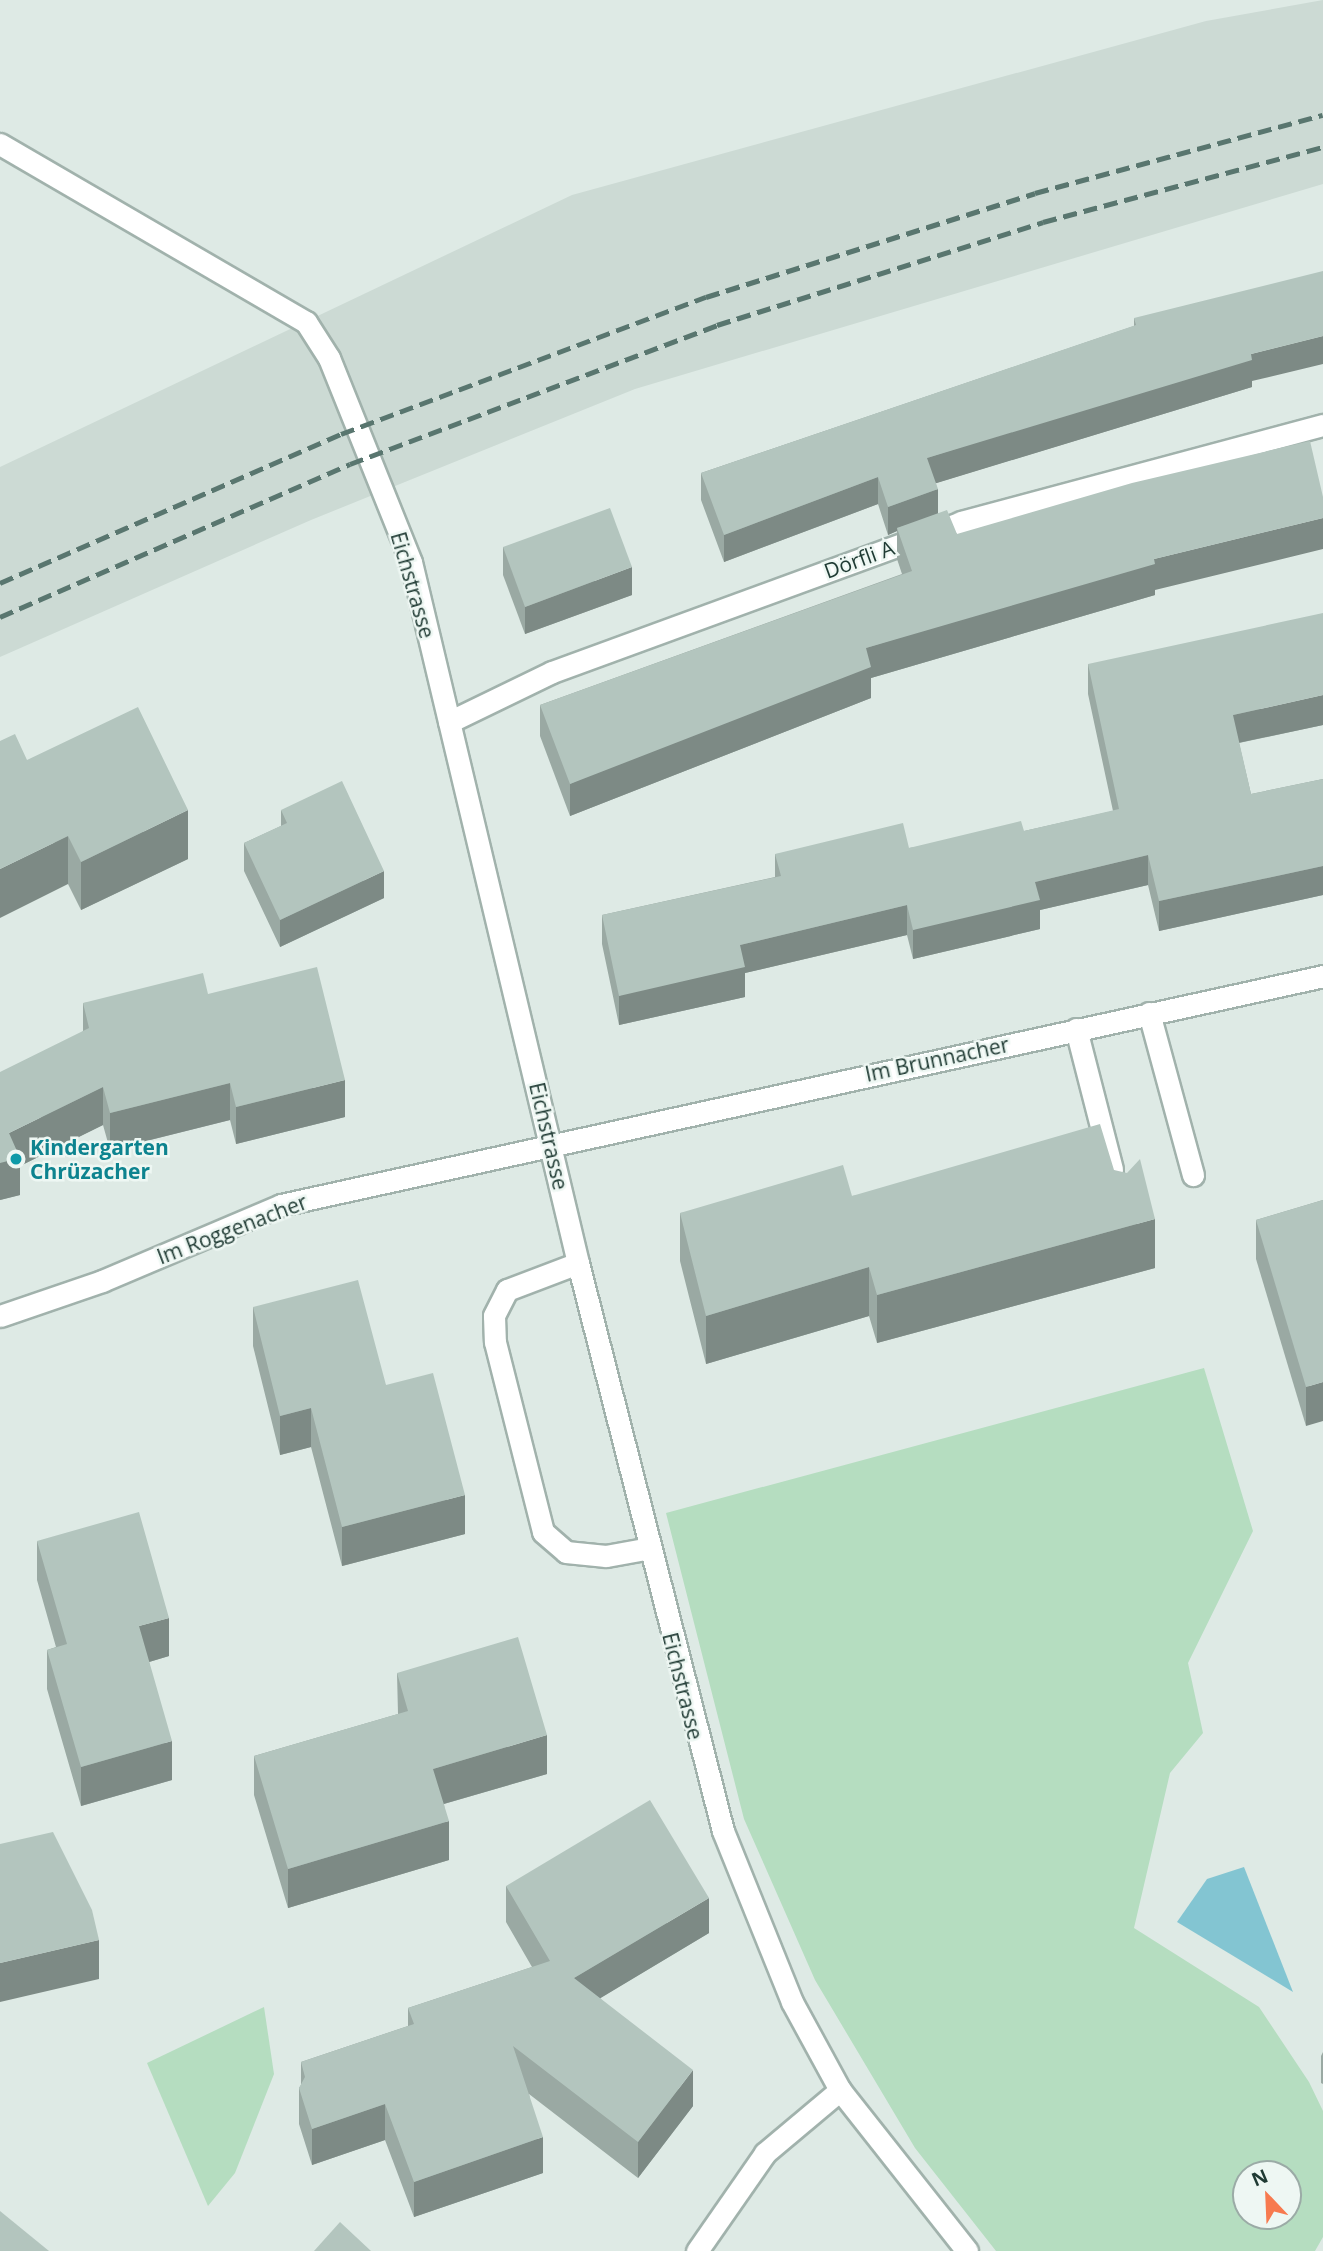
<!DOCTYPE html>
<meta charset="utf-8">
<style>
body{margin:0}
#map{position:relative;width:1323px;height:2251px;overflow:hidden;background:#deeae5;font-family:"Open Sans",sans-serif}
div>[style]{position:absolute}
.built>*{inset:0;background:#ccdad4}
.green>*{inset:0;background:#b5ddc0}
.water>*{inset:0;background:#83c5d2}
.roads{filter:drop-shadow(2px 0 #a1b2ac) drop-shadow(-2px 0 #a1b2ac) drop-shadow(0 2px #a1b2ac) drop-shadow(0 -2px #a1b2ac)}
.minor>*{height:21px;margin:-10.5px;padding:0 10.5px;transform-origin:10.5px;border-radius:10.5px;background:#fff}
.rail>*{height:5px;margin-top:-2.5px;transform-origin:0;background:repeating-linear-gradient(90deg,#59766f 0 14px,transparent 0 21px)}
.wall>*{inset:0;background:#9aa9a3}
.shaded-wall>*{inset:0;background:#7d8a85}
.building>*{inset:0;background:#b3c5be}
.dots>*{width:19px;height:19px;translate:-50% -50%;box-sizing:border-box;border:4px solid #eef7f3;border-radius:50%}
span{translate:-50% -50%;white-space:nowrap;text-align:center;line-height:1.15;-webkit-text-stroke:5px #eef7f3;paint-order:stroke}
.street-label{font-size:21px;color:#1f3a33}
.culture-label{font-size:21px;color:#0d838f;font-weight:700}
.left{translate:0 -50%;text-align:left}
.north{position:absolute;left:1232px;top:2160px;width:70px;height:70px;box-sizing:border-box;background:#eef7f3;border:2px solid #9baba6;border-radius:50%;rotate:337deg;font-size:19px;font-weight:700;line-height:28px;text-align:center;color:#1f3a33}
.north::after{content:'';display:block;margin:auto;width:24px;height:32px;background:#f77a4f;clip-path:polygon(50% 0,100% 100%,50% 72%,0 100%)}
</style>
<div id="map">
<div class="built">
<i style="clip-path:polygon(1323px 0,1323px 184px,635px 389px,311px 520px,0 657px,0 467px,572px 195px,1206px 21px)"></i>
</div>
<div class="green">
<i style="clip-path:polygon(evenodd,1204px 1368px,1253px 1531px,1188px 1663px,1203px 1733px,1170px 1773px,1134px 1928px,1259px 2007px,1309px 2082px,1323px 2111px,1323px 2237px,1315px 2251px,996px 2251px,915px 2148px,815px 1980px,744px 1819px,666px 1513px,1204px 1368px,1288px 2174px,1288px 2216px,1246px 2216px,1246px 2174px,1288px 2174px)"></i>
<i style="clip-path:polygon(264px 2007px,274px 2074px,235px 2173px,208px 2206px,147px 2063px)"></i>
</div>
<div class="water">
<i style="clip-path:polygon(1244px 1867px,1293px 1992px,1177px 1922px,1207px 1879px)"></i>
</div>
<div class="roads">
<div class="minor">
<i style="left:0;top:144px;width:354px;rotate:30.2deg"></i>
<i style="left:306px;top:322px;width:43px;rotate:57.4deg"></i>
<i style="left:329px;top:358px;width:220px;rotate:68.1deg"></i>
<i style="left:411px;top:562px;width:721px;rotate:76.6deg"></i>
<i style="left:578px;top:1263px;width:586px;rotate:75.68deg"></i>
<i style="left:723px;top:1831px;width:184px;rotate:68deg"></i>
<i style="left:792px;top:2002px;width:100px;rotate:61.4deg"></i>
<i style="left:840px;top:2090px;width:205px;rotate:51.7deg"></i>
<i style="left:449px;top:722px;width:114px;rotate:-25.9deg"></i>
<i style="left:552px;top:672px;width:436px;rotate:-20.1deg"></i>
<i style="left:961px;top:522px;width:375px;rotate:-15deg"></i>
<i style="left:1149px;top:1013px;width:168px;rotate:74.8deg"></i>
<i style="left:1076px;top:1029px;width:145px;rotate:75.6deg"></i>
<i style="left:578px;top:1263px;width:76px;rotate:159.2deg"></i>
<i style="left:507px;top:1290px;width:29px;rotate:117deg"></i>
<i style="left:494px;top:1316px;width:26px;rotate:88deg"></i>
<i style="left:495px;top:1342px;width:196px;rotate:75.8deg"></i>
<i style="left:543px;top:1532px;width:30px;rotate:41deg"></i>
<i style="left:566px;top:1552px;width:40px;rotate:5.7deg"></i>
<i style="left:606px;top:1556px;width:45px;rotate:-10.3deg"></i>
<i style="left:0;top:1316px;width:108px;rotate:-18.9deg"></i>
<i style="left:102px;top:1281px;width:194px;rotate:-23deg"></i>
<i style="left:281px;top:1205px;width:1067px;rotate:-12.39deg"></i>
<i style="left:697px;top:2251px;width:119px;rotate:-55.2deg"></i>
<i style="left:765px;top:2153px;width:98px;rotate:-40deg"></i>
</div>
</div>
<div class="rail">
<i style="left:0;top:583px;width:372px;rotate:-23.6deg"></i>
<i style="left:341px;top:434px;width:390px;rotate:-20.6deg"></i>
<i style="left:706px;top:297px;width:345px;rotate:-17.5deg"></i>
<i style="left:1035px;top:193px;width:298px;rotate:-15.2deg"></i>
<i style="left:0;top:617px;width:382px;rotate:-23.6deg"></i>
<i style="left:350px;top:464px;width:392px;rotate:-20.7deg"></i>
<i style="left:717px;top:325px;width:342px;rotate:-17.5deg"></i>
<i style="left:1043px;top:222px;width:290px;rotate:-15deg"></i>
</div>
<div class="wall">
<i style="clip-path:polygon(1134px 318px,1252px 381px,1252px 387px,936px 483px,938px 513px,957px 534px,1155px 590px,1155px 595px,871px 678px,871px 698px,570px 816px,540px 736px,540px 705px,902px 574px,897px 559px,897px 531px,888px 535px,878px 504px,724px 562px,701px 500px,701px 473px,1134px 326px)"></i>
<i style="clip-path:polygon(503px 547px,632px 595px,525px 634px,503px 575px)"></i>
<i style="clip-path:polygon(1088px 664px,1323px 725px,1239px 743px,1251px 794px,1323px 779px,1323px 895px,1159px 931px,1148px 885px,1040px 910px,1040px 929px,913px 959px,907px 935px,745px 973px,745px 997px,619px 1025px,602px 944px,602px 915px,775px 877px,775px 854px,909px 848px,1024px 831px,1113px 811px,1088px 694px)"></i>
<i style="clip-path:polygon(27px 760px,188px 859px,81px 910px,68px 884px)"></i>
<i style="clip-path:polygon(281px 810px,384px 898px,280px 947px,244px 871px,244px 843px,281px 826px)"></i>
<i style="clip-path:polygon(208px 994px,345px 1117px,236px 1144px,230px 1120px,110px 1150px,103px 1125px,20px 1166px,20px 1195px,0 1200px,83px 1031px,83px 1003px)"></i>
<i style="clip-path:polygon(1114px 1170px,1155px 1268px,877px 1343px,869px 1316px,706px 1364px,680px 1261px,680px 1213px)"></i>
<i style="clip-path:polygon(1323px 1200px,1306px 1426px,1256px 1259px,1256px 1220px)"></i>
<i style="clip-path:polygon(253px 1307px,386px 1385px,465px 1534px,342px 1566px,311px 1447px,280px 1455px,253px 1346px)"></i>
<i style="clip-path:polygon(37px 1541px,169px 1656px,149px 1662px,172px 1780px,81px 1806px,47px 1689px,47px 1650px,56px 1647px,37px 1580px)"></i>
<i style="clip-path:polygon(397px 1673px,547px 1774px,444px 1804px,449px 1860px,288px 1908px,254px 1795px,254px 1756px,398px 1714px)"></i>
<i style="clip-path:polygon(506px 1886px,709px 1933px,600px 1998px,693px 2106px,638px 2178px,529px 2094px,543px 2173px,414px 2217px,385px 2140px,312px 2165px,299px 2124px,299px 2088px,301px 2085px,301px 2062px,408px 2026px,408px 2008px,532px 1967px,506px 1922px)"></i>
<i style="clip-path:polygon(1323px 2052px,1323px 2084px,1321px 2083px,1321px 2056px)"></i>
</div>
<div class="shaded-wall">
<i style="clip-path:polygon(1323px 336px,1323px 364px,1252px 381px,1252px 387px,927px 486px,927px 458px,1251px 354px)"></i>
<i style="clip-path:polygon(878px 477px,878px 504px,724px 562px,724px 535px)"></i>
<i style="clip-path:polygon(938px 489px,938px 516px,897px 528px,897px 531px,888px 535px,888px 507px)"></i>
<i style="clip-path:polygon(1323px 518px,1323px 549px,1155px 590px,1155px 595px,871px 678px,871px 698px,570px 816px,570px 784px,866px 648px,1154px 559px)"></i>
<i style="clip-path:polygon(632px 567px,632px 595px,525px 634px,525px 607px)"></i>
<i style="clip-path:polygon(1323px 695px,1323px 725px,1233px 744px,1233px 715px)"></i>
<i style="clip-path:polygon(188px 810px,188px 859px,81px 910px,81px 862px)"></i>
<i style="clip-path:polygon(68px 836px,68px 884px,0 918px,0 869px)"></i>
<i style="clip-path:polygon(1148px 855px,1148px 885px,1040px 910px,1040px 929px,913px 959px,913px 930px,1035px 882px)"></i>
<i style="clip-path:polygon(1323px 866px,1323px 895px,1159px 931px,1159px 901px)"></i>
<i style="clip-path:polygon(384px 871px,384px 898px,280px 947px,280px 920px)"></i>
<i style="clip-path:polygon(907px 905px,907px 935px,745px 973px,745px 997px,619px 1025px,619px 996px,740px 945px)"></i>
<i style="clip-path:polygon(345px 1080px,345px 1117px,236px 1144px,236px 1107px)"></i>
<i style="clip-path:polygon(230px 1083px,230px 1120px,110px 1150px,110px 1113px)"></i>
<i style="clip-path:polygon(103px 1087px,103px 1125px,20px 1166px,20px 1195px,0 1200px,0 1163px,9px 1133px)"></i>
<i style="clip-path:polygon(1155px 1219px,1155px 1268px,877px 1343px,877px 1295px)"></i>
<i style="clip-path:polygon(869px 1267px,869px 1316px,706px 1364px,706px 1316px)"></i>
<i style="clip-path:polygon(1323px 1382px,1323px 1421px,1306px 1426px,1306px 1387px)"></i>
<i style="clip-path:polygon(311px 1408px,311px 1447px,280px 1455px,280px 1416px)"></i>
<i style="clip-path:polygon(465px 1495px,465px 1534px,342px 1566px,342px 1527px)"></i>
<i style="clip-path:polygon(169px 1618px,169px 1656px,139px 1665px,139px 1626px)"></i>
<i style="clip-path:polygon(547px 1735px,547px 1774px,433px 1807px,433px 1769px)"></i>
<i style="clip-path:polygon(172px 1741px,172px 1780px,81px 1806px,81px 1767px)"></i>
<i style="clip-path:polygon(449px 1821px,449px 1860px,288px 1908px,288px 1869px)"></i>
<i style="clip-path:polygon(709px 1898px,709px 1933px,574px 2014px,574px 1978px)"></i>
<i style="clip-path:polygon(99px 1940px,99px 1979px,0 2002px,0 1963px)"></i>
<i style="clip-path:polygon(693px 2070px,693px 2106px,638px 2178px,638px 2142px)"></i>
<i style="clip-path:polygon(385px 2104px,385px 2140px,312px 2165px,312px 2129px)"></i>
<i style="clip-path:polygon(543px 2137px,543px 2173px,414px 2217px,414px 2182px)"></i>
</div>
<div class="building">
<i style="clip-path:polygon(1323px 271px,1323px 336px,1251px 354px,1252px 360px,927px 458px,938px 489px,888px 507px,878px 477px,724px 535px,701px 473px,1136px 325px,1134px 318px)"></i>
<i style="clip-path:polygon(1310px 441px,1323px 497px,1323px 518px,1154px 559px,1155px 564px,866px 648px,871px 667px,570px 784px,540px 705px,912px 571px,897px 528px,947px 510px,957px 534px,1132px 483px)"></i>
<i style="clip-path:polygon(610px 508px,632px 567px,525px 607px,503px 547px)"></i>
<i style="clip-path:polygon(1323px 613px,1323px 695px,1233px 715px,1251px 794px,1323px 779px,1323px 866px,1159px 901px,1148px 855px,1035px 882px,1040px 900px,913px 930px,907px 905px,740px 945px,745px 967px,619px 996px,602px 915px,781px 876px,775px 854px,903px 823px,909px 848px,1021px 821px,1024px 831px,1119px 809px,1088px 664px)"></i>
<i style="clip-path:polygon(138px 707px,188px 810px,81px 862px,68px 836px,0 869px,0 741px,15px 734px,27px 760px)"></i>
<i style="clip-path:polygon(342px 781px,384px 871px,280px 920px,244px 843px,287px 823px,281px 810px)"></i>
<i style="clip-path:polygon(317px 967px,345px 1080px,236px 1107px,230px 1083px,110px 1113px,103px 1087px,9px 1133px,20px 1158px,0 1163px,0 1072px,89px 1028px,83px 1003px,203px 973px,208px 994px)"></i>
<i style="clip-path:polygon(1100px 1124px,1114px 1170px,1127px 1173px,1140px 1159px,1155px 1219px,877px 1295px,869px 1267px,706px 1316px,680px 1213px,843px 1165px,852px 1196px)"></i>
<i style="clip-path:polygon(1323px 1200px,1323px 1382px,1306px 1387px,1256px 1220px)"></i>
<i style="clip-path:polygon(358px 1280px,386px 1385px,433px 1373px,465px 1495px,342px 1527px,311px 1408px,280px 1416px,253px 1307px)"></i>
<i style="clip-path:polygon(139px 1512px,169px 1618px,139px 1626px,172px 1741px,81px 1767px,47px 1650px,67px 1644px,37px 1541px)"></i>
<i style="clip-path:polygon(518px 1637px,547px 1735px,433px 1769px,449px 1821px,288px 1869px,254px 1756px,408px 1711px,397px 1673px)"></i>
<i style="clip-path:polygon(650px 1800px,709px 1898px,574px 1978px,693px 2070px,638px 2142px,513px 2046px,543px 2137px,414px 2182px,385px 2104px,312px 2129px,299px 2088px,305px 2077px,301px 2062px,414px 2024px,408px 2008px,550px 1961px,506px 1886px)"></i>
<i style="clip-path:polygon(53px 1832px,92px 1910px,99px 1940px,0 1963px,0 1844px)"></i>
<i style="clip-path:polygon(0 2211px,49px 2251px,0 2251px)"></i>
<i style="clip-path:polygon(340px 2222px,371px 2251px,314px 2251px)"></i>
</div>
<div class="dots">
<i style="left:16px;top:1159px;background:#0f9aa8"></i>
</div>
<div class="street-label">
<span style="left:859px;top:559px;rotate:-20deg">Dörfli A</span>
<span style="left:413px;top:585px;rotate:74deg">Eichstrasse</span>
<span style="left:937px;top:1059px;rotate:-12deg">Im Brunnacher</span>
<span style="left:549px;top:1136px;rotate:77deg">Eichstrasse</span>
<span style="left:232px;top:1229px;rotate:-21deg">Im Roggenacher</span>
<span style="left:683px;top:1686px;rotate:76deg">Eichstrasse</span>
</div>
<div class="culture-label">
<span class="left" style="left:30px;top:1159px">Kindergarten<br>Chrüzacher</span>
</div>
<div class="north">N</div>
</div>
